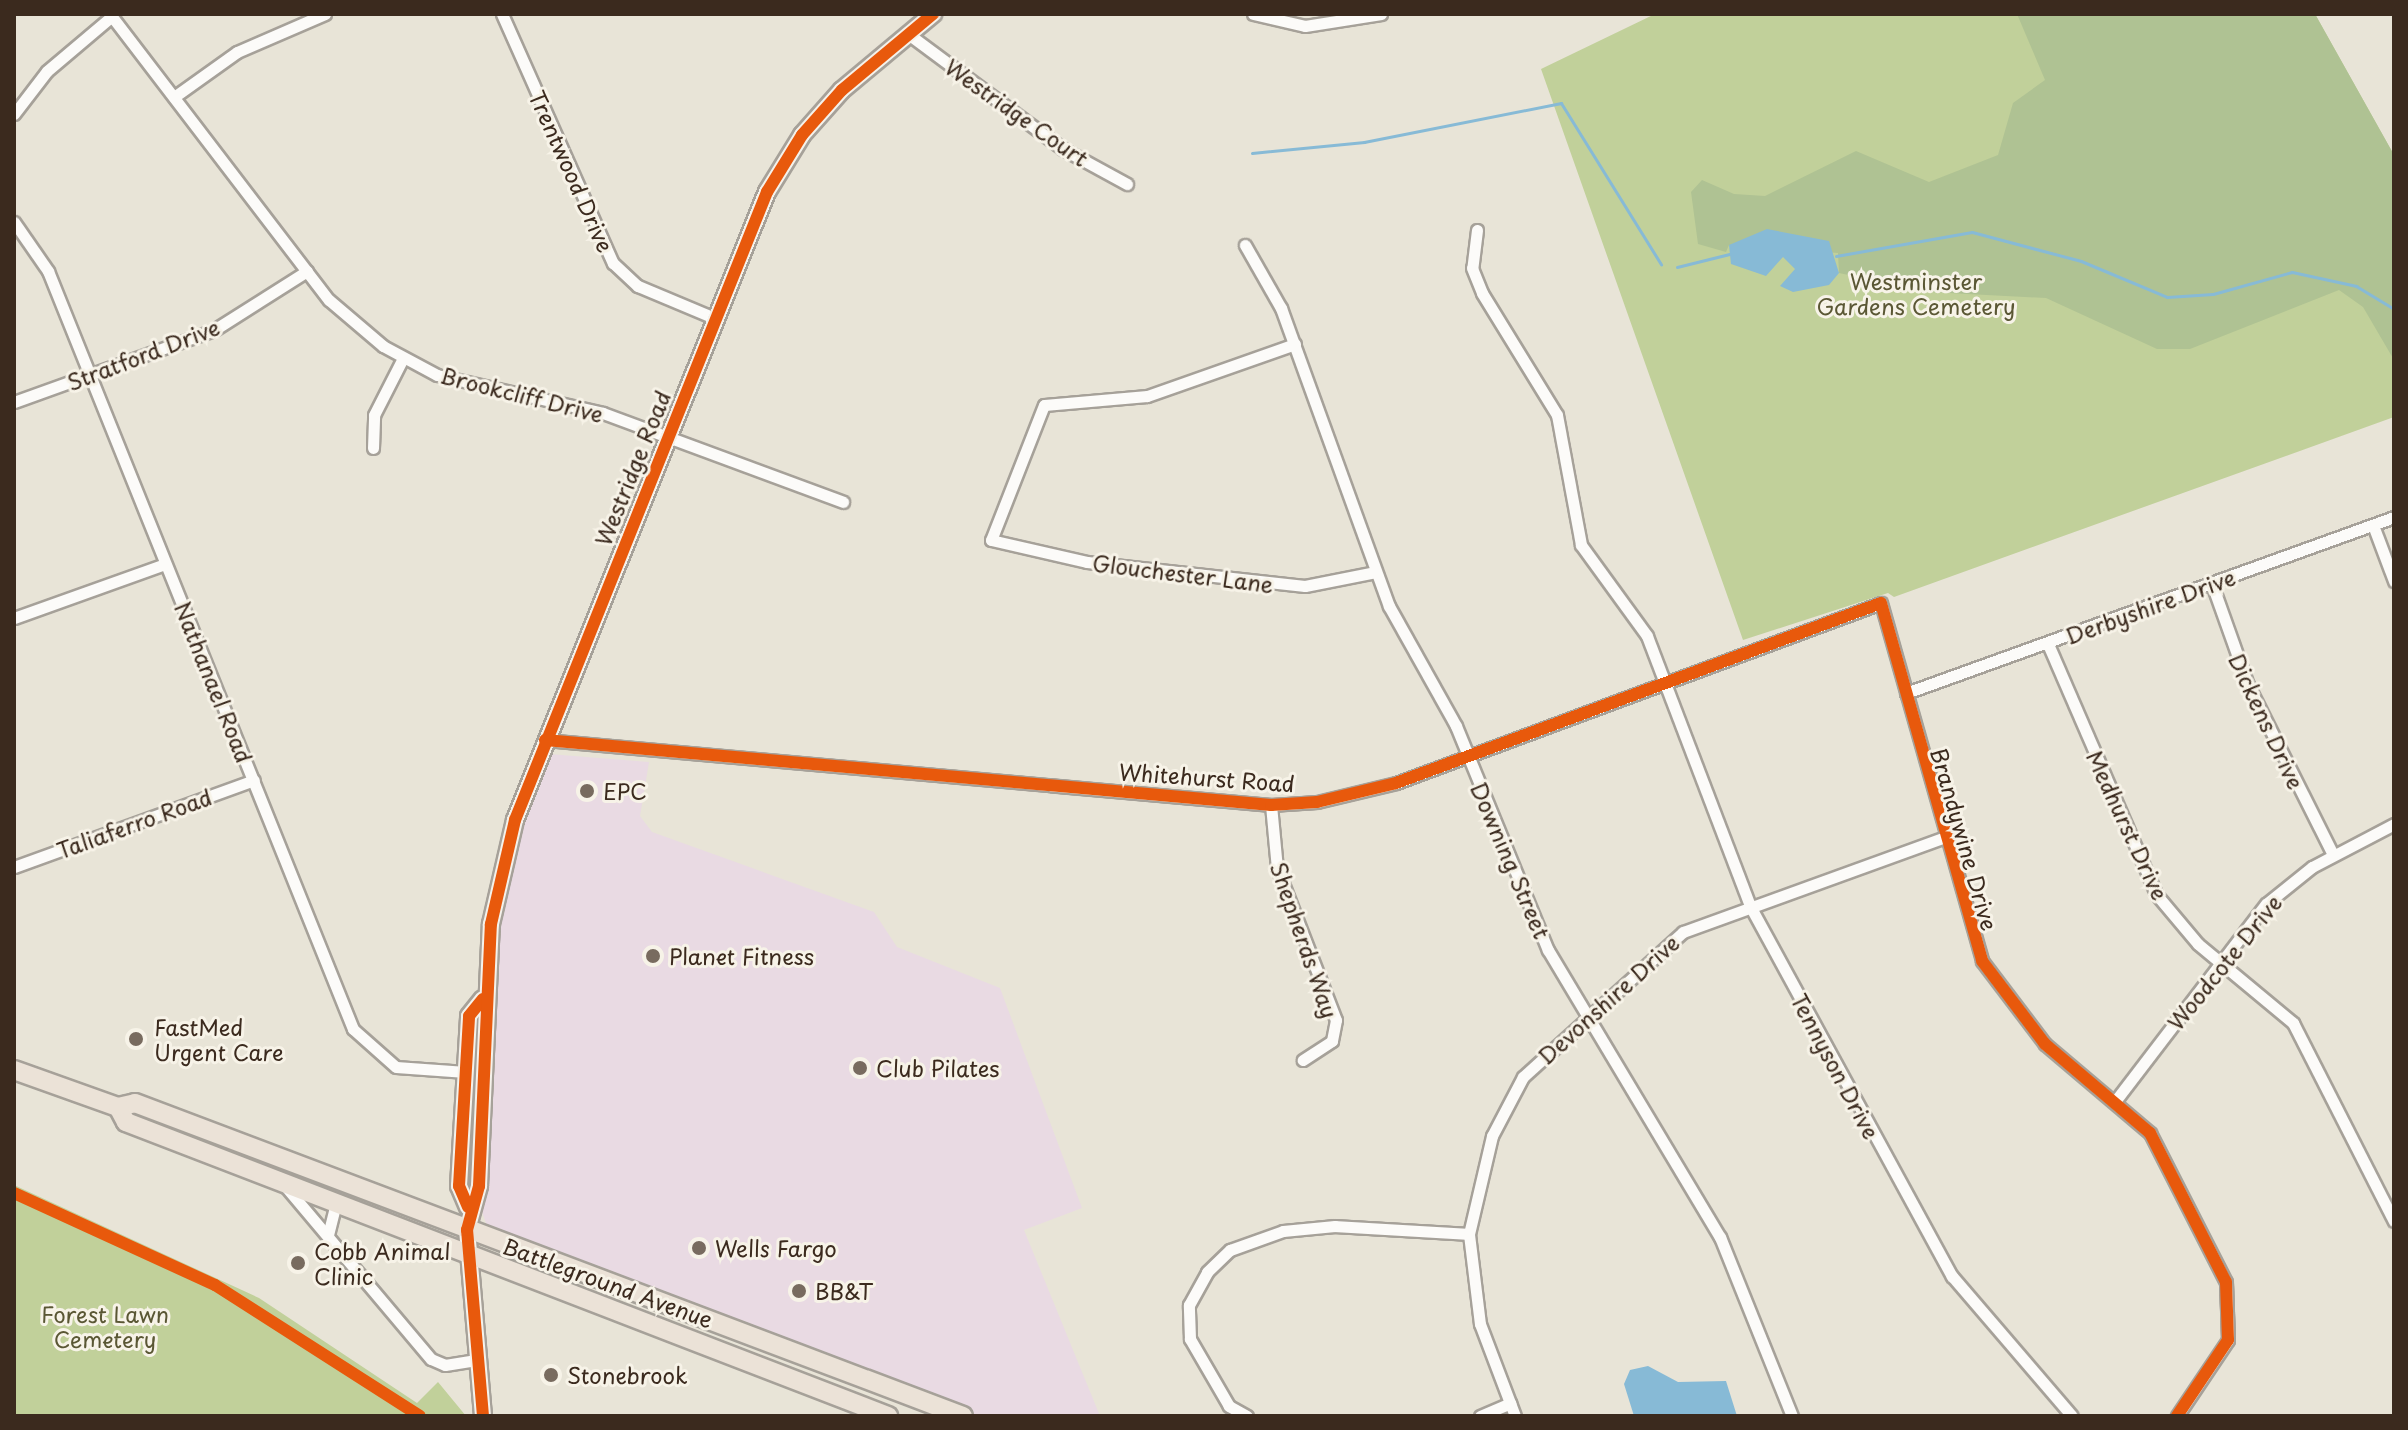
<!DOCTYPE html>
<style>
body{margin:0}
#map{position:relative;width:2408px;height:1430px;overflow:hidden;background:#e8e4d7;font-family:"Playpen Sans",sans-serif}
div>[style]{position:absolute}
.built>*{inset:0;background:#e9dae3}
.green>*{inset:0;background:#c1d09a}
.forest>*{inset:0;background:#afc293}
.water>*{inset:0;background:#87bad6}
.stream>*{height:3px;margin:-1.5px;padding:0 1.5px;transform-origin:1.5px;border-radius:1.5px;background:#87bad6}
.roads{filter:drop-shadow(2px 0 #a6a199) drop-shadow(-2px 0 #a6a199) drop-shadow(0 2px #a6a199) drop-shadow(0 -2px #a6a199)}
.street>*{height:11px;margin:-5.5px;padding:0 5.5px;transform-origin:5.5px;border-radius:5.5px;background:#fcfbf9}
.secondary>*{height:16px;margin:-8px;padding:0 8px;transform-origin:8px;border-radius:8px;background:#f5f2eb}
.primary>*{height:18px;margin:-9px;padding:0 9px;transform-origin:9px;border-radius:9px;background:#ebe2d7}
.cycleway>*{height:12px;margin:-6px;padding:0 6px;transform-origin:6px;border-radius:6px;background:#e8590c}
.dots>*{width:22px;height:22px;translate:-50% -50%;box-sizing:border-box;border:4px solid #f7f3e8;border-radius:50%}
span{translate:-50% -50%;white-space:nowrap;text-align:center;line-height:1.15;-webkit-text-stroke:6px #f7f3e8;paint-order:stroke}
.street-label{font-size:22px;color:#3b2a1e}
.park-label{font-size:22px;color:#5a5734}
.poi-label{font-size:22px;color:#3b2a1e}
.left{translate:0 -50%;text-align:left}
.frame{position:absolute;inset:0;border:16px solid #3b2a1e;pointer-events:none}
</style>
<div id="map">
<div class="built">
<i style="clip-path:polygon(549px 754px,649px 762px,640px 816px,652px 832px,874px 912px,897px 947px,1000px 988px,1082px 1208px,1024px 1230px,1100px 1416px,973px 1416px,487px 1226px,481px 1209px,498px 939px,516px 844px)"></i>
</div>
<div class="green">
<i style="clip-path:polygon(1655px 14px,2315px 14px,2394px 155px,2394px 417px,1894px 597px,1888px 593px,1743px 640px,1541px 69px)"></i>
<i style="clip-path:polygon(14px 1185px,259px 1298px,417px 1403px,438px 1382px,466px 1416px,14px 1416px)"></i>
</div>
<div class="forest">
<i style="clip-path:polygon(2017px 14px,2315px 14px,2394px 155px,2394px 360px,2363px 307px,2339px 290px,2190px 349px,2157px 349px,2046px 298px,1930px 292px,1839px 273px,1838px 253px,1729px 245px,1726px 252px,1698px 244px,1691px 192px,1702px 180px,1734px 194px,1765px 196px,1856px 151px,1929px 182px,1998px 155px,2013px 103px,2045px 80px)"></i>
</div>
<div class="water">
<i style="clip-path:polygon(1767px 229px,1829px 241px,1839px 273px,1829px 285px,1793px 292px,1780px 286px,1795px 269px,1783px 257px,1766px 276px,1731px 264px,1729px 245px)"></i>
<i style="clip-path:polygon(1648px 1366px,1678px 1382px,1726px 1381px,1737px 1416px,1634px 1416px,1624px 1384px,1630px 1370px)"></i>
</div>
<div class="stream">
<i style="left:1252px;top:153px;width:113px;rotate:-5.6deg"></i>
<i style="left:1364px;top:142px;width:201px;rotate:-11.2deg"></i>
<i style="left:1561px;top:103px;width:190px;rotate:58.2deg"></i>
<i style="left:1836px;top:256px;width:138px;rotate:-10deg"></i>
<i style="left:1972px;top:232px;width:113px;rotate:14.9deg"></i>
<i style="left:2081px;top:261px;width:93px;rotate:22.7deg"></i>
<i style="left:2167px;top:297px;width:46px;rotate:-3.7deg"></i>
<i style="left:2213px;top:294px;width:82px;rotate:-15.6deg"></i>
<i style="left:2292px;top:272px;width:66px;rotate:12.3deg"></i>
<i style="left:2356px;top:286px;width:44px;rotate:31.2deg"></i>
<i style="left:1677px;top:267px;width:54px;rotate:-14deg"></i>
</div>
<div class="roads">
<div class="street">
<i style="left:110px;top:14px;width:360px;rotate:52.6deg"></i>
<i style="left:329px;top:300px;width:71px;rotate:40.4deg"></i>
<i style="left:383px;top:346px;width:61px;rotate:28.2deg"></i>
<i style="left:437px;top:375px;width:170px;rotate:12.9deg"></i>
<i style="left:603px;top:413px;width:256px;rotate:20.3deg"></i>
<i style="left:502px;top:14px;width:273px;rotate:66deg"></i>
<i style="left:613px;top:263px;width:34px;rotate:43deg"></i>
<i style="left:638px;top:286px;width:86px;rotate:22.7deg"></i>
<i style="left:1253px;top:14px;width:53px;rotate:13deg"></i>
<i style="left:1305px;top:26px;width:77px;rotate:-9deg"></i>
<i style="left:911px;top:36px;width:189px;rotate:36.6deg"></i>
<i style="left:1063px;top:149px;width:73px;rotate:28.7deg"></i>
<i style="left:174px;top:97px;width:77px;rotate:-35.5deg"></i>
<i style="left:237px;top:52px;width:96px;rotate:-23.4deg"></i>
<i style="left:14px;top:114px;width:54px;rotate:-52.5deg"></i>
<i style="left:47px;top:71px;width:85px;rotate:-40.2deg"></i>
<i style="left:14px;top:222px;width:60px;rotate:55.2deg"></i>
<i style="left:48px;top:271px;width:817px;rotate:68.08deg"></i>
<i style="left:353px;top:1029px;width:57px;rotate:41.5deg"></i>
<i style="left:396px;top:1067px;width:70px;rotate:4.1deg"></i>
<i style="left:1477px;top:230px;width:38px;rotate:97deg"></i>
<i style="left:1472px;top:268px;width:27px;rotate:68deg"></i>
<i style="left:1482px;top:293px;width:143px;rotate:58.4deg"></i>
<i style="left:1557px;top:415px;width:132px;rotate:79.5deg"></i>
<i style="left:1581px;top:545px;width:112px;rotate:54deg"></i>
<i style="left:1647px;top:636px;width:289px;rotate:69.1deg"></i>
<i style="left:1750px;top:906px;width:422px;rotate:61.4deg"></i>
<i style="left:1952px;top:1276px;width:184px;rotate:49.4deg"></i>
<i style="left:1245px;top:245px;width:73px;rotate:60.3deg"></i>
<i style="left:1281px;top:308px;width:317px;rotate:70.1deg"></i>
<i style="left:1389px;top:606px;width:137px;rotate:60.8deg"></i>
<i style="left:1456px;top:726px;width:242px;rotate:67.7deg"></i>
<i style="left:1548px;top:950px;width:335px;rotate:59.1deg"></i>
<i style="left:1720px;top:1237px;width:193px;rotate:68.1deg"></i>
<i style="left:1295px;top:344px;width:157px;rotate:160.6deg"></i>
<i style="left:1147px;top:396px;width:103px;rotate:175deg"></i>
<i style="left:1044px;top:405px;width:145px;rotate:111.4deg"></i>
<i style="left:991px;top:540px;width:98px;rotate:12.9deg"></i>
<i style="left:1087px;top:562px;width:219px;rotate:6.3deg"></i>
<i style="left:1305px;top:586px;width:72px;rotate:-11.2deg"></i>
<i style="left:14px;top:402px;width:213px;rotate:-19.8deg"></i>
<i style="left:214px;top:330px;width:110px;rotate:-32.4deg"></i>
<i style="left:373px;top:448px;width:33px;rotate:-88deg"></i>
<i style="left:374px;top:415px;width:64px;rotate:-63deg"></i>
<i style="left:2373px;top:525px;width:60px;rotate:69.4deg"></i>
<i style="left:2212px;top:584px;width:107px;rotate:70.4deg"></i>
<i style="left:2248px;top:685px;width:190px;rotate:63.4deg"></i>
<i style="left:14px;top:618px;width:160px;rotate:-19.7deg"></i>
<i style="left:2048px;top:644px;width:272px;rotate:66.6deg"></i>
<i style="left:2156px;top:894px;width:65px;rotate:50deg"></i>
<i style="left:2198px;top:944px;width:124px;rotate:39.7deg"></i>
<i style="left:2293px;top:1023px;width:222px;rotate:63deg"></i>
<i style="left:1906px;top:693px;width:519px;rotate:-19.83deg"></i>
<i style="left:545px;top:740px;width:729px;rotate:5.12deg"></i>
<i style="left:1271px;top:805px;width:46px;rotate:-3.7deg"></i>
<i style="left:1317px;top:802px;width:81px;rotate:-13.5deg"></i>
<i style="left:1396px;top:783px;width:517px;rotate:-20.36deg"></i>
<i style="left:1881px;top:603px;width:372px;rotate:74.2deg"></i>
<i style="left:1982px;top:961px;width:104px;rotate:52.8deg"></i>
<i style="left:2045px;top:1044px;width:138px;rotate:40.3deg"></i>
<i style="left:2150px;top:1133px;width:167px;rotate:63deg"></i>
<i style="left:2226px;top:1282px;width:58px;rotate:88deg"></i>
<i style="left:2228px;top:1340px;width:92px;rotate:123.9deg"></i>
<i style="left:1271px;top:805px;width:63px;rotate:84.6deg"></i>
<i style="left:1277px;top:868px;width:163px;rotate:68.8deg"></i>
<i style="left:1336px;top:1020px;width:21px;rotate:101deg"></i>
<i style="left:1332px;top:1041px;width:35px;rotate:147deg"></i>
<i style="left:14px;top:867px;width:255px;rotate:-19.9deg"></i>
<i style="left:2116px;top:1100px;width:247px;rotate:-52.6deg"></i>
<i style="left:2266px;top:904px;width:59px;rotate:-38.8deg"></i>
<i style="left:2312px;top:867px;width:93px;rotate:-27.7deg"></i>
<i style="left:286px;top:1187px;width:225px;rotate:49.9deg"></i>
<i style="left:431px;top:1359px;width:15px;rotate:23deg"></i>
<i style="left:445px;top:1365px;width:30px;rotate:-9deg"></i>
<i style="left:328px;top:1235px;width:34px;rotate:-76deg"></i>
<i style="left:1247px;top:1416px;width:21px;rotate:-151deg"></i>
<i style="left:1229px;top:1406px;width:78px;rotate:-120.2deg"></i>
<i style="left:1190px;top:1339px;width:34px;rotate:-92deg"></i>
<i style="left:1189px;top:1305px;width:38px;rotate:-61deg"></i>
<i style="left:1207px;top:1272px;width:32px;rotate:-44deg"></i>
<i style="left:1230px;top:1250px;width:56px;rotate:-19.7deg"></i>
<i style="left:1283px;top:1231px;width:52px;rotate:-5.5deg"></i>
<i style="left:1335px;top:1226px;width:134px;rotate:3.4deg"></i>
<i style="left:1480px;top:1416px;width:33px;rotate:-23deg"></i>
<i style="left:1515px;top:1416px;width:98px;rotate:-110.8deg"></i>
<i style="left:1480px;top:1324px;width:91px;rotate:-97deg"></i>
<i style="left:1469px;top:1234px;width:101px;rotate:-76.8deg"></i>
<i style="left:1492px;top:1136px;width:67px;rotate:-62.3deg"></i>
<i style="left:1523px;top:1077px;width:216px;rotate:-42.2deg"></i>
<i style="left:1683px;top:932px;width:276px;rotate:-19.9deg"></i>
</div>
<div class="secondary">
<i style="left:468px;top:1207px;width:23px;rotate:-113deg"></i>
<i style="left:459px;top:1186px;width:170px;rotate:-86.6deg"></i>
<i style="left:469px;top:1016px;width:22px;rotate:-51deg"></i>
<i style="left:483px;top:1416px;width:187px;rotate:-94.9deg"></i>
<i style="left:467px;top:1230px;width:46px;rotate:-74.7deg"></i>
<i style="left:479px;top:1186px;width:262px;rotate:-87.4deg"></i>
<i style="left:491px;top:924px;width:107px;rotate:-77deg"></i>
<i style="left:515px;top:820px;width:677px;rotate:-68.14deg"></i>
<i style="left:767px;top:192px;width:67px;rotate:-58.4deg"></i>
<i style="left:802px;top:135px;width:60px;rotate:-48.4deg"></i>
<i style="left:842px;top:90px;width:119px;rotate:-39.9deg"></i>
</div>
<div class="primary">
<i style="left:14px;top:1070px;width:110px;rotate:19.6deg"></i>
<i style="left:118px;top:1107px;width:17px;rotate:-13deg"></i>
<i style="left:135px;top:1103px;width:885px;rotate:20.71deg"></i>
<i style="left:118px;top:1107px;width:17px;rotate:62deg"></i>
<i style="left:126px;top:1122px;width:817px;rotate:21.1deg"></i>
</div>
</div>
<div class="cycleway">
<i style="left:545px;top:740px;width:729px;rotate:5.12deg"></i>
<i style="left:1271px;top:805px;width:46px;rotate:-3.7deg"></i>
<i style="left:1317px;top:802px;width:81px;rotate:-13.5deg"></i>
<i style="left:1396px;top:783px;width:517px;rotate:-20.36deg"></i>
<i style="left:1881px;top:603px;width:372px;rotate:74.2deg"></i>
<i style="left:1982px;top:961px;width:104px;rotate:52.8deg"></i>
<i style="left:2045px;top:1044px;width:138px;rotate:40.3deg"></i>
<i style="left:2150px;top:1133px;width:167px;rotate:63deg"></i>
<i style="left:2226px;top:1282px;width:58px;rotate:88deg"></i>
<i style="left:2228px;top:1340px;width:92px;rotate:123.9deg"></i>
<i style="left:14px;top:1193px;width:221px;rotate:24.6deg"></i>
<i style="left:215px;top:1285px;width:243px;rotate:32.6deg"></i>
<i style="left:468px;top:1207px;width:23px;rotate:-113deg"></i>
<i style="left:459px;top:1186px;width:170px;rotate:-86.6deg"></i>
<i style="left:469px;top:1016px;width:22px;rotate:-51deg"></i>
<i style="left:483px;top:1416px;width:187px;rotate:-94.9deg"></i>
<i style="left:467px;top:1230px;width:46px;rotate:-74.7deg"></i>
<i style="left:479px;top:1186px;width:262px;rotate:-87.4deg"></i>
<i style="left:491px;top:924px;width:107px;rotate:-77deg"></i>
<i style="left:515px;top:820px;width:677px;rotate:-68.14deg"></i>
<i style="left:767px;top:192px;width:67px;rotate:-58.4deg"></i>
<i style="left:802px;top:135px;width:60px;rotate:-48.4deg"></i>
<i style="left:842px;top:90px;width:119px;rotate:-39.9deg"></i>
</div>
<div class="dots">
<i style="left:587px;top:791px;background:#786b5f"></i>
<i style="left:653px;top:956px;background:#786b5f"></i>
<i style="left:136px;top:1039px;background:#786b5f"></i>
<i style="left:860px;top:1068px;background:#786b5f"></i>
<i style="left:699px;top:1248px;background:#786b5f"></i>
<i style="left:298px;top:1263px;background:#786b5f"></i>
<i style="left:799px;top:1291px;background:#786b5f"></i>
<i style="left:551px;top:1375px;background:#786b5f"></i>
</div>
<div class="street-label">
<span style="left:1017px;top:112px;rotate:35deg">Westridge Court</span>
<span style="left:572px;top:171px;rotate:66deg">Trentwood Drive</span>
<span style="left:143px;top:354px;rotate:-21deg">Stratford Drive</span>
<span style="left:522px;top:394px;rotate:14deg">Brookcliff Drive</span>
<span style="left:632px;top:468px;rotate:-68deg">Westridge Road</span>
<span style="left:1183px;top:573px;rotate:7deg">Glouchester Lane</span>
<span style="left:2150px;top:606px;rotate:-20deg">Derbyshire Drive</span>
<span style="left:214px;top:682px;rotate:68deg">Nathanael Road</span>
<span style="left:2267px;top:721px;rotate:65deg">Dickens Drive</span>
<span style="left:1207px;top:777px;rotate:4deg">Whitehurst Road</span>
<span style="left:134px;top:823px;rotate:-20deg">Taliaferro Road</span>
<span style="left:2128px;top:825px;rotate:65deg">Medhurst Drive</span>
<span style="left:1965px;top:839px;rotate:74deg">Brandywine Drive</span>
<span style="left:1511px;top:860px;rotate:67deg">Downing Street</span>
<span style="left:1305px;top:940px;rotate:71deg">Shepherds Way</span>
<span style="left:2224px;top:962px;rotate:-51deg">Woodcote Drive</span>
<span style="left:1608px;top:999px;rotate:-42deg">Devonshire Drive</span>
<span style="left:1836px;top:1066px;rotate:62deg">Tennyson Drive</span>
<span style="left:608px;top:1282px;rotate:20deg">Battleground Avenue</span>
</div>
<div class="park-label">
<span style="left:1916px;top:293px">Westminster<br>Gardens Cemetery</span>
<span style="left:105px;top:1326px">Forest Lawn<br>Cemetery</span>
</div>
<div class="poi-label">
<span class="left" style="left:603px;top:791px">EPC</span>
<span class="left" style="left:669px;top:956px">Planet Fitness</span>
<span class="left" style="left:154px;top:1039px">FastMed<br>Urgent Care</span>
<span class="left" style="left:876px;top:1068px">Club Pilates</span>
<span class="left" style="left:715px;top:1248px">Wells Fargo</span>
<span class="left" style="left:314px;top:1263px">Cobb Animal<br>Clinic</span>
<span class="left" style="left:815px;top:1291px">BB&amp;T</span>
<span class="left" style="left:567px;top:1375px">Stonebrook</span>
</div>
<div class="frame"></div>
</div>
